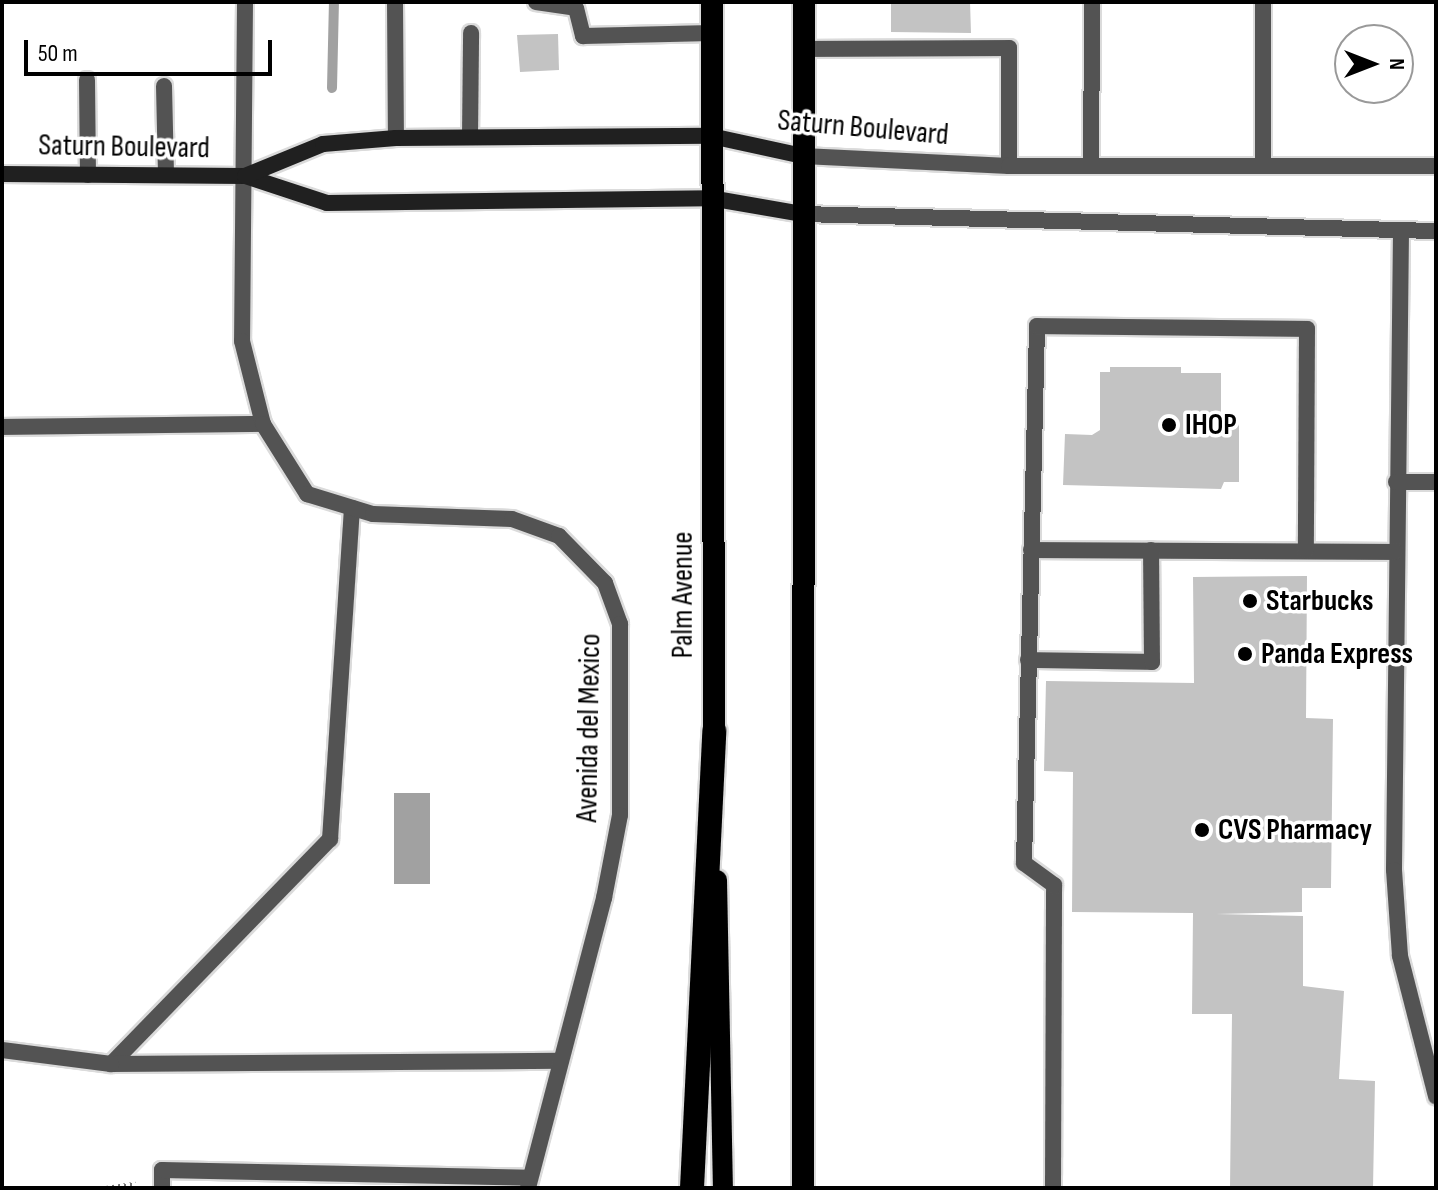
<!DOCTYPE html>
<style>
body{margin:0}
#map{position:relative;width:1438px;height:1190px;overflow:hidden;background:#fff;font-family:"Sofia Sans Condensed",sans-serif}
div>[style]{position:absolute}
.water>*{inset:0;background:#a1a1a1}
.stream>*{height:10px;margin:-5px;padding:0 5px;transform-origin:5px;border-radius:5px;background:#a1a1a1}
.building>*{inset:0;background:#c3c3c3}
.path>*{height:5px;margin-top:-2.5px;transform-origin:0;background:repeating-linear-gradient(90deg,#757575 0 2px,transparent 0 6px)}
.roads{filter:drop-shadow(2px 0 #dbdbdb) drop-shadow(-2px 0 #dbdbdb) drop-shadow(0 2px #dbdbdb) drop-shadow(0 -2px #dbdbdb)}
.service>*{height:16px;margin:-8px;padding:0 8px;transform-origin:8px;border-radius:8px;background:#535353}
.minor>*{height:16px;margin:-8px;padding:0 8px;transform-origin:8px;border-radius:8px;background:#535353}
.secondary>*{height:16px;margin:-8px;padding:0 8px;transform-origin:8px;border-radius:8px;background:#202020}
.primary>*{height:20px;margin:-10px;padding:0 10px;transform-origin:10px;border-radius:10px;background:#000}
.trunk>*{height:22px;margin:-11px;padding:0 11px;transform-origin:11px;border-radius:11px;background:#000}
.motorway>*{height:24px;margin:-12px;padding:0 12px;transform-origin:12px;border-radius:12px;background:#000}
.dots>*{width:22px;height:22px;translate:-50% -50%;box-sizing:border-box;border:4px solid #fff;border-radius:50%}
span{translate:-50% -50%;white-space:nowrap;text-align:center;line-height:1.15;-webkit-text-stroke:7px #fff;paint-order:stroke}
.street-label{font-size:30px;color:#000}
.poi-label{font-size:30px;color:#000;font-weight:700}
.left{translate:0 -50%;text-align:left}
.frame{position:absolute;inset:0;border:4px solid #000;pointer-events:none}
.north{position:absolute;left:1334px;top:24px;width:80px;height:80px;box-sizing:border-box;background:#fff;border:2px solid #999;border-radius:50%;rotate:90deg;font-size:22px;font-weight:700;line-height:32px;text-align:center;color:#000}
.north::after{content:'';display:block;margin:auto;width:28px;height:36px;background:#000;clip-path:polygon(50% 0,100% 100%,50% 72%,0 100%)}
.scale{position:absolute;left:24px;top:40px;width:248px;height:36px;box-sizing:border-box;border:4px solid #000;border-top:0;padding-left:10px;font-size:24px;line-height:28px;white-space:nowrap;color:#000;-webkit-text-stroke:6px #fff;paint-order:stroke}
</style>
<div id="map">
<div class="water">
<i style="clip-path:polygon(394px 793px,430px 793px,430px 884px,394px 884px)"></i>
</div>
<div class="stream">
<i style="left:332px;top:88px;width:86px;rotate:-88.7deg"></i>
</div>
<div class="building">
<i style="clip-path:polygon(891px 2px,970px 2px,971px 33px,891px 32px)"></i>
<i style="clip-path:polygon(558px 34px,559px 70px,520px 72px,517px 35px)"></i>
<i style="clip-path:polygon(1110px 367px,1181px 367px,1181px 373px,1221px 373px,1221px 420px,1239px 420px,1239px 482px,1224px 482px,1221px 489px,1063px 485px,1065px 434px,1092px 435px,1100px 430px,1100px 372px,1110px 372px)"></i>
<i style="clip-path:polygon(1307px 576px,1306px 718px,1333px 719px,1331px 888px,1302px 888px,1302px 912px,1216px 914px,1303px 916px,1303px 986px,1344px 991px,1339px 1079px,1375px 1081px,1373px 1188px,1230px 1188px,1232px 1014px,1192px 1014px,1193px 913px,1072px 912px,1073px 772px,1044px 771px,1046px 681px,1194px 683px,1193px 577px)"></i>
</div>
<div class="path">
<i style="left:106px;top:1188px;width:30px;rotate:-8deg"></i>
</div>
<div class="roads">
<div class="service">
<i style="left:395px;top:2px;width:136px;rotate:89.6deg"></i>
<i style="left:536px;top:2px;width:40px;rotate:8.5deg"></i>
<i style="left:576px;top:8px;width:29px;rotate:76deg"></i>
<i style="left:583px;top:36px;width:129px;rotate:-1.3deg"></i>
<i style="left:1263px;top:2px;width:163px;rotate:90deg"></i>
<i style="left:804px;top:49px;width:205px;rotate:-0.3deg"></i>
<i style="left:1009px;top:48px;width:118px;rotate:90deg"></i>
<i style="left:87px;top:80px;width:95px;rotate:89.4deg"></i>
<i style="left:164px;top:86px;width:89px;rotate:88.7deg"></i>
<i style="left:470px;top:137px;width:104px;rotate:-89.4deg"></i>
<i style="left:1091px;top:165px;width:163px;rotate:-89.6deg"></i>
<i style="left:1401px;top:231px;width:639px;rotate:90.63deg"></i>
<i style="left:1394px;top:870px;width:86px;rotate:86deg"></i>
<i style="left:1400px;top:956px;width:145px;rotate:75.6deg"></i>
<i style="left:2px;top:427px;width:261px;rotate:-0.7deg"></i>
<i style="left:1396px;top:482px;width:40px"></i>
<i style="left:352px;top:508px;width:332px;rotate:93.8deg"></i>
<i style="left:330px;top:839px;width:314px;rotate:134.2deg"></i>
<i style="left:111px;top:1064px;width:449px;rotate:-0.4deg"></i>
<i style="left:1031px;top:550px;width:364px;rotate:0.3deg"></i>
<i style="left:1028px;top:660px;width:124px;rotate:0.9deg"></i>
<i style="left:1152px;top:662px;width:112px;rotate:-90.5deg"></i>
<i style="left:2px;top:1050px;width:110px;rotate:7.3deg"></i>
<i style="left:162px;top:1188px;width:18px;rotate:-90deg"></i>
<i style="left:162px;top:1170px;width:368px;rotate:1.2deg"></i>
<i style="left:1053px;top:1188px;width:303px;rotate:-89.8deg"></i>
<i style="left:1054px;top:885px;width:37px;rotate:-144deg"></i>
<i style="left:1024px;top:863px;width:537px;rotate:-88.61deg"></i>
<i style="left:1037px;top:326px;width:270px;rotate:0.6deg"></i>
<i style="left:1307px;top:329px;width:222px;rotate:90.3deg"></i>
</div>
<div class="minor">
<i style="left:245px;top:2px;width:339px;rotate:90.5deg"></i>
<i style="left:242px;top:341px;width:86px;rotate:75.8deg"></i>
<i style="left:263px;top:424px;width:83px;rotate:57.8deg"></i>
<i style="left:307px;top:494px;width:69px;rotate:16.9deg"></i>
<i style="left:373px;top:514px;width:139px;rotate:2.1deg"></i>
<i style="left:512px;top:519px;width:50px;rotate:19.9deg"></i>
<i style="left:559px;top:536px;width:66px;rotate:45.6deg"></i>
<i style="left:605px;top:583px;width:44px;rotate:69.9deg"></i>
<i style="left:620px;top:624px;width:191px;rotate:90deg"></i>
<i style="left:620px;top:815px;width:85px;rotate:100.9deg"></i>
<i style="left:604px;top:898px;width:300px;rotate:104.7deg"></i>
<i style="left:803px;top:156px;width:206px;rotate:2.8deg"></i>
<i style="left:1009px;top:166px;width:427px"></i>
<i style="left:802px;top:214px;width:634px;rotate:1.54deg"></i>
</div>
<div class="secondary">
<i style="left:2px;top:174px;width:243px;rotate:0.5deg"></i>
<i style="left:245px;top:176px;width:86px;rotate:18.2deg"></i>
<i style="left:327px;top:203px;width:383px;rotate:-0.7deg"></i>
<i style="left:710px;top:198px;width:93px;rotate:9.9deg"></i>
<i style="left:245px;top:176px;width:84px;rotate:-22.3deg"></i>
<i style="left:323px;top:144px;width:73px;rotate:-4.7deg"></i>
<i style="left:396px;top:138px;width:315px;rotate:-0.4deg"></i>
<i style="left:711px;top:136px;width:94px;rotate:12.3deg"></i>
</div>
<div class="primary">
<i style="left:717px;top:880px;width:308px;rotate:88.9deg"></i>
</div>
<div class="trunk">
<i style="left:712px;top:2px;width:730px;rotate:89.84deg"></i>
<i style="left:803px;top:1188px;width:1186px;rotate:-89.95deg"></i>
</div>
<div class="motorway">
<i style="left:692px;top:1188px;width:457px;rotate:-87.2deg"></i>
</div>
</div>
<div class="dots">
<i style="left:1169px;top:425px;background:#000"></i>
<i style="left:1250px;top:601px;background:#000"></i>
<i style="left:1245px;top:654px;background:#000"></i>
<i style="left:1202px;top:830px;background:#000"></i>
</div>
<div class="street-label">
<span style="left:863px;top:128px;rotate:5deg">Saturn Boulevard</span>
<span style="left:124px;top:147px;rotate:1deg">Saturn Boulevard</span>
<span style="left:683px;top:595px;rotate:-90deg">Palm Avenue</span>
<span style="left:589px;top:728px;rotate:-89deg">Avenida del Mexico</span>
</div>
<div class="poi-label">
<span class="left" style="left:1185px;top:425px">IHOP</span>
<span class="left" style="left:1266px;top:601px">Starbucks</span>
<span class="left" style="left:1261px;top:654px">Panda Express</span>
<span class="left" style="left:1218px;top:830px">CVS Pharmacy</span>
</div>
<div class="frame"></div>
<div class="north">N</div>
<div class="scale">50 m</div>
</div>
